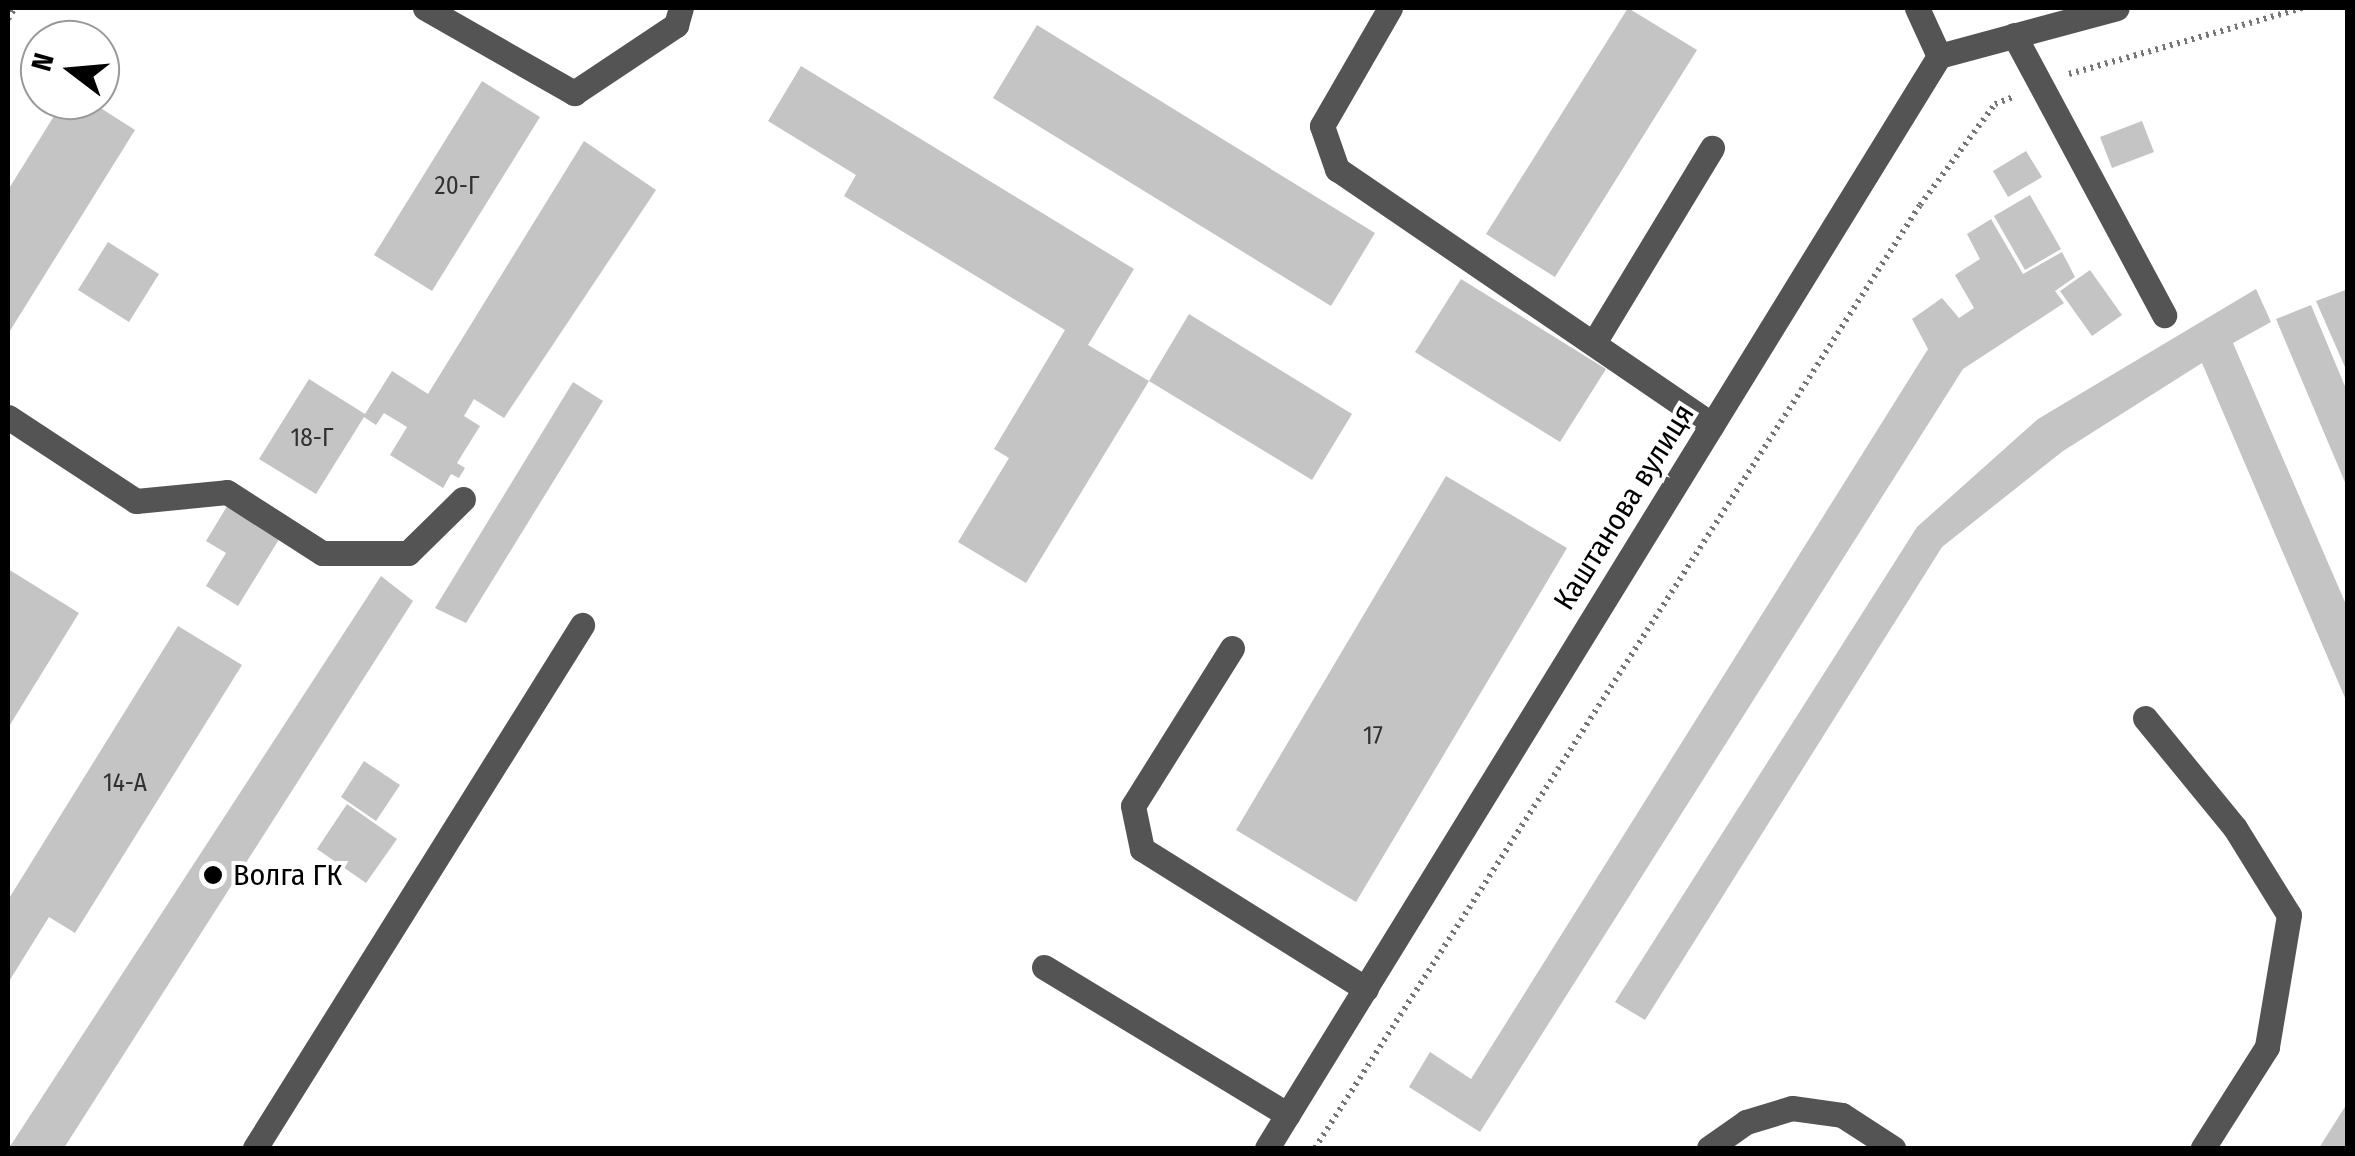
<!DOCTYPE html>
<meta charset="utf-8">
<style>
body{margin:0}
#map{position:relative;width:2355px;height:1156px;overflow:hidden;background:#fff;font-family:"Fira Sans Condensed",sans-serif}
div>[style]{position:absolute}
.building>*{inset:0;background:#c4c4c4}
.path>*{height:6px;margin-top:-3px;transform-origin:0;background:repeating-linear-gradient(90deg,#767676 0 2.5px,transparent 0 7.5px)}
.minor>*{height:25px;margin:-12.5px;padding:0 12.5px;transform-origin:12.5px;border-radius:12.5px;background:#545454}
.dots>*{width:28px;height:28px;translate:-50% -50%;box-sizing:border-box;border:5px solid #fff;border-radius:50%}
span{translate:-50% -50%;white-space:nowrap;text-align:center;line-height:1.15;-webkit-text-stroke:8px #fff;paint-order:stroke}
.number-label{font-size:25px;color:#313131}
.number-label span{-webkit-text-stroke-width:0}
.street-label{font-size:30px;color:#000}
.poi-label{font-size:30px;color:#000}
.left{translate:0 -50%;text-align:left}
.frame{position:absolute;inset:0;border:10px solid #000;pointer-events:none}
.north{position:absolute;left:20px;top:20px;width:100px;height:100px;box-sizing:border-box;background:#fff;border:2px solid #999;border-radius:50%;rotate:286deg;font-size:28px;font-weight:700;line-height:40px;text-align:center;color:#000}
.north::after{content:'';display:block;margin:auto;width:35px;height:45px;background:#000;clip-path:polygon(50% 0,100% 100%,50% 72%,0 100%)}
</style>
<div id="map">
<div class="building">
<i style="clip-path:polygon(1628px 8px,1697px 50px,1555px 277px,1486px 234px)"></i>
<i style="clip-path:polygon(1037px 25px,1375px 233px,1331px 306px,993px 98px)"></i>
<i style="clip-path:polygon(801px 66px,1134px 269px,1088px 345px,1149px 381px,1026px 583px,958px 542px,1009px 458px,994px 449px,1065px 330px,844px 196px,856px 175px,768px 121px)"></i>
<i style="clip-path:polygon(482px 81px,540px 117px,432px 291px,374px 255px)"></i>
<i style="clip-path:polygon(64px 100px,88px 100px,135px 130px,8px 334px,8px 190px)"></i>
<i style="clip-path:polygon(2142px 121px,2154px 152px,2112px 168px,2100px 137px)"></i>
<i style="clip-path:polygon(584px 141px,656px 190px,504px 418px,474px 399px,464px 416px,480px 426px,457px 463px,465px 468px,459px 478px,451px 474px,443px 488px,390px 455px,407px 427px,384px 413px,376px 425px,364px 417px,316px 494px,259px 459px,309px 379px,365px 414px,392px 371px,428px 394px)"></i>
<i style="clip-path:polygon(2026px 151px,2042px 177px,2008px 197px,1993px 171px)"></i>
<i style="clip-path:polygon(2030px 195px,2061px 249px,2025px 270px,1994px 216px)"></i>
<i style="clip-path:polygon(1991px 219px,2023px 274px,2062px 252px,2075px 277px,2055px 291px,2064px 303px,1963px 369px,1480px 1132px,1409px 1087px,1430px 1052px,1471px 1079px,1928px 349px,1912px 319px,1942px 298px,1959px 318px,1974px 308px,1955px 275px,1980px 259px,1967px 234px)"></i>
<i style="clip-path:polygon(108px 242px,159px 274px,129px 322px,78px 290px)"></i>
<i style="clip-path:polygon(2090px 270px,2122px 315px,2092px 336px,2060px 291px)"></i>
<i style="clip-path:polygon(1461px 279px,1606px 369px,1560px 442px,1415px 352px)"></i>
<i style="clip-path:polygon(2256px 289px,2271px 322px,2233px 343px,2348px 609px,2348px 705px,2202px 363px,2063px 451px,1942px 547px,1645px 1020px,1615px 1002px,1917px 527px,2038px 419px)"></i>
<i style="clip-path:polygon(2348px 289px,2348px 374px,2316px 301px)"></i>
<i style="clip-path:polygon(2311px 305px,2347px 391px,2347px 487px,2276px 319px)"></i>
<i style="clip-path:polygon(1189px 314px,1352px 414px,1312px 480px,1149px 381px)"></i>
<i style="clip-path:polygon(573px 382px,603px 401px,466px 623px,435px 608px)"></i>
<i style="clip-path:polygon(1446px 476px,1567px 548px,1356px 902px,1236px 830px)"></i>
<i style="clip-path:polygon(229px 503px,281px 536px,238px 606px,206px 586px,226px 553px,206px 541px)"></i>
<i style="clip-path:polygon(8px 569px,79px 613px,8px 728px)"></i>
<i style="clip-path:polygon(381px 576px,413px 601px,64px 1148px,9px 1148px)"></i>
<i style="clip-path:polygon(178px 626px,242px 665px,75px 933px,49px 917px,8px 983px,8px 900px)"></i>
<i style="clip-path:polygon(364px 761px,400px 785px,376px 821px,341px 797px)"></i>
<i style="clip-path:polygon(347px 804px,397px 839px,366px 883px,317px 849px)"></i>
<i style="clip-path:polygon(2348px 1102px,2348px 1148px,2319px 1148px)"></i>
</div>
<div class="path">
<i style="left:8px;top:19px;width:13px;rotate:-58deg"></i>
<i style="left:2069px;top:74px;width:243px;rotate:-15.8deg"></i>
<i style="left:1315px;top:1148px;width:1120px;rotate:-57.32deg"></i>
<i style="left:1920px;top:205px;width:126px;rotate:-53.4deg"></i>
<i style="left:1995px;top:104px;width:22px;rotate:-21deg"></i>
</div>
<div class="minor">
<i style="left:425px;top:8px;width:172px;rotate:29.7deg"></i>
<i style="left:574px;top:93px;width:123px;rotate:-33.7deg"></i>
<i style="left:676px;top:25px;width:18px;rotate:-74deg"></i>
<i style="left:1390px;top:8px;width:136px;rotate:120deg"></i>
<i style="left:1322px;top:126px;width:46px;rotate:70.8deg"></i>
<i style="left:1337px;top:169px;width:454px;rotate:34.3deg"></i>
<i style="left:1917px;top:8px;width:53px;rotate:65.4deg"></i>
<i style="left:2014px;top:35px;width:318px;rotate:61.8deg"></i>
<i style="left:1595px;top:341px;width:226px;rotate:-58.8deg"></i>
<i style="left:8px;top:417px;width:153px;rotate:33.3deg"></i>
<i style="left:136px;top:501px;width:91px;rotate:-5.6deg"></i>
<i style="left:227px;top:492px;width:113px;rotate:32.7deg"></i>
<i style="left:322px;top:553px;width:86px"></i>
<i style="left:408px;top:553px;width:77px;rotate:-44.5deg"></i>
<i style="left:1232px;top:648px;width:186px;rotate:122.1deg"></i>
<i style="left:1133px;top:806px;width:44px;rotate:78.2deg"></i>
<i style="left:1142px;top:849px;width:264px;rotate:32deg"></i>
<i style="left:2145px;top:718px;width:142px;rotate:50.7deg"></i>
<i style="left:2235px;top:828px;width:102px;rotate:58.2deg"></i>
<i style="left:2289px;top:915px;width:134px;rotate:99.5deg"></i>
<i style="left:2267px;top:1047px;width:120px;rotate:122.4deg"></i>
<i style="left:1044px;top:967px;width:285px;rotate:31.2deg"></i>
<i style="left:255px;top:1148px;width:617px;rotate:-57.98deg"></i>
<i style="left:1267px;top:1148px;width:1282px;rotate:-58.39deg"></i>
<i style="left:1939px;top:56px;width:184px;rotate:-15.1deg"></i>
<i style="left:1709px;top:1148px;width:45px;rotate:-35.1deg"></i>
<i style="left:1746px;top:1122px;width:48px;rotate:-16.9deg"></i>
<i style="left:1792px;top:1108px;width:50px;rotate:8deg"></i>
<i style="left:1842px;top:1115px;width:61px;rotate:32.9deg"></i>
</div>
<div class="dots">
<i style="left:213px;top:875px;background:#000"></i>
</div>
<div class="number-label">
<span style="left:457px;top:186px">20-Г</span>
<span style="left:312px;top:438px">18-Г</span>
<span style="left:1373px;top:736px">17</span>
<span style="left:125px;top:783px">14-А</span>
</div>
<div class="street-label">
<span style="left:1624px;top:507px;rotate:-58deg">Каштанова вулиця</span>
</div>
<div class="poi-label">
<span class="left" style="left:233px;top:875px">Волга ГК</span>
</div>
<div class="frame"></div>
<div class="north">N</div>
</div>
